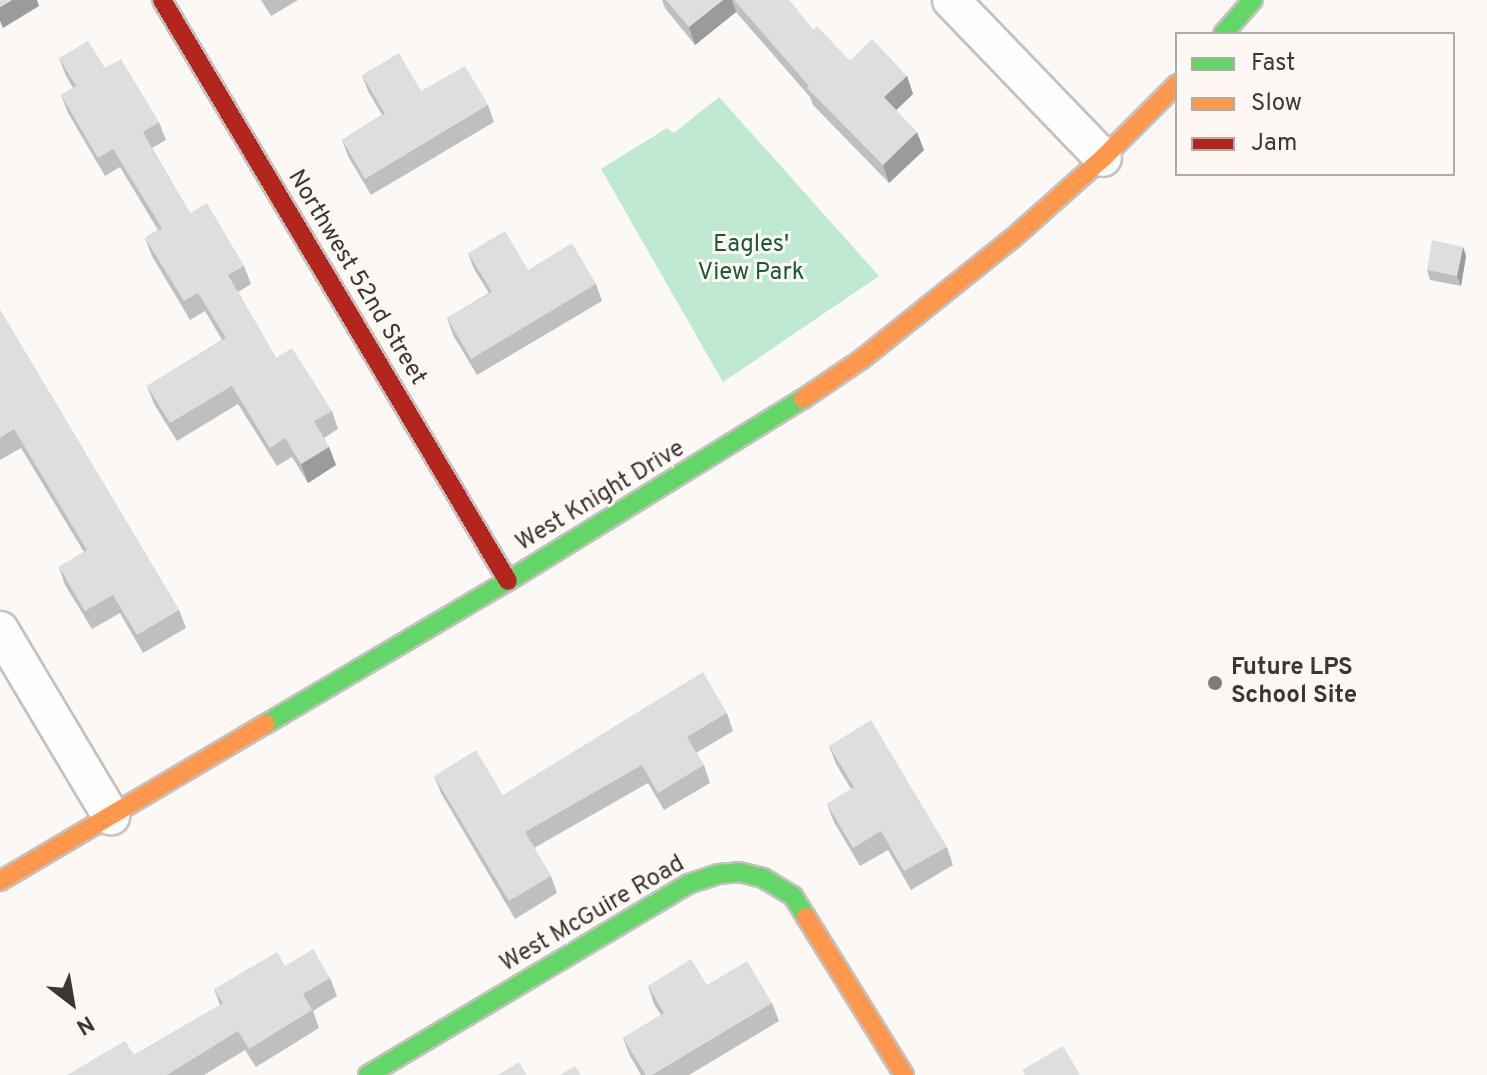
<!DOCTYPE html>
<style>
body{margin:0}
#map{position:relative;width:1487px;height:1075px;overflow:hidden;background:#fbf8f5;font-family:Overpass,sans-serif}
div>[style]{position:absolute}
.green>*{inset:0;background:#c0e9d2}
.roads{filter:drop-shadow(2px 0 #c4c0bd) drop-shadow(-2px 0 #c4c0bd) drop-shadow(0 2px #c4c0bd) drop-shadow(0 -2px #c4c0bd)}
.street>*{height:36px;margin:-18px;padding:0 18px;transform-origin:18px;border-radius:18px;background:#fefefe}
.fast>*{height:18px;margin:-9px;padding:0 9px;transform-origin:9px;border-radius:9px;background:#63d668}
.slow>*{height:18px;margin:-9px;padding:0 9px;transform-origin:9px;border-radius:9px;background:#ff974d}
.jam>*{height:18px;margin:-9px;padding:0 9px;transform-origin:9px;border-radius:9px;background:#b3261e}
.wall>*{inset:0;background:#c0bfc0}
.shaded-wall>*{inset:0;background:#9c9b9c}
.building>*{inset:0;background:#dfdedf}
.dots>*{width:22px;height:22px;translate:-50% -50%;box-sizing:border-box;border:4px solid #fdf8f3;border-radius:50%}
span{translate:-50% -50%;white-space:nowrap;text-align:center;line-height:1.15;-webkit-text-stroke:6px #fdf8f3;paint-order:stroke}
.park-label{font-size:24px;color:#1c583e}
.street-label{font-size:24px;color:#3c3733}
.poi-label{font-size:24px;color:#3c3733;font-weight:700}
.left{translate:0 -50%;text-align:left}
.legend{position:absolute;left:1175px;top:32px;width:280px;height:144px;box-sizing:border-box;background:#fdf8f3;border:2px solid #b0aba6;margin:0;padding:10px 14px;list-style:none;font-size:24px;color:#3c3733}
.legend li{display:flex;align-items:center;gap:16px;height:40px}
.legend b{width:40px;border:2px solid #b0aba6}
.north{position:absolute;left:32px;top:963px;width:80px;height:80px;-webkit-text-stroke:6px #fdf8f3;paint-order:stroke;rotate:149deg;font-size:22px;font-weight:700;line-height:32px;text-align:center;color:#3c3733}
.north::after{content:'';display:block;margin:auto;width:28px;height:36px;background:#3c3733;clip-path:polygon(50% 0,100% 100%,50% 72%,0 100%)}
</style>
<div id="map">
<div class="green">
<i style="clip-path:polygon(719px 97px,879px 276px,723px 382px,601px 169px,667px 128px,674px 133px)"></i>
</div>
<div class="roads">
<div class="street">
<i style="left:951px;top:0;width:219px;rotate:46.1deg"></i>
<i style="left:0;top:630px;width:217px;rotate:59.2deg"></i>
</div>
<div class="fast">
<i style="left:1223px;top:34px;width:45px;rotate:-48.6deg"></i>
<i style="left:266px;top:724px;width:281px;rotate:-30.6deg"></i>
<i style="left:508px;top:581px;width:347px;rotate:-31.7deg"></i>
<i style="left:368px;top:1075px;width:373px;rotate:-30.8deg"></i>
<i style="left:688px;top:884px;width:32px;rotate:-18deg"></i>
<i style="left:718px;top:874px;width:21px;rotate:-5deg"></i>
<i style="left:739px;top:872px;width:25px;rotate:14deg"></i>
<i style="left:763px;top:878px;width:35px;rotate:31deg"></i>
<i style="left:793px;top:896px;width:25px;rotate:58deg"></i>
</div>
<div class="slow">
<i style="left:803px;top:399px;width:71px;rotate:-34.1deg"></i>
<i style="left:862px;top:359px;width:192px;rotate:-38.7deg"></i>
<i style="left:1012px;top:239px;width:122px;rotate:-41.7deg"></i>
<i style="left:1103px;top:158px;width:105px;rotate:-45deg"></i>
<i style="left:0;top:881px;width:309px;rotate:-30.6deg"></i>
<i style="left:806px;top:917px;width:186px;rotate:58.2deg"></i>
</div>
<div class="jam">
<i style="left:162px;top:0;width:676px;rotate:59.23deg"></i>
</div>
</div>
<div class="wall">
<i style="clip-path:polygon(261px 0,298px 0,271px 16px)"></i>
<i style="clip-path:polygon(662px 0,789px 0,813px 30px,850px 61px,907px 76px,913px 94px,896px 110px,924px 150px,889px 183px,813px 105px,810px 97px,736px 12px,695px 45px,665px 8px)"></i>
<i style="clip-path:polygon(59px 58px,105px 68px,159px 122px,166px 140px,152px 148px,190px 213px,244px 266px,251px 284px,238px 292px,276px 358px,332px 411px,338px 429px,324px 438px,329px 447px,336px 465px,308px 483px,292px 457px,277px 466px,238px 404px,177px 441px,154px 404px,147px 386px,222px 340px,205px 311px,190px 320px,152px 256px,145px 238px,158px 230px,120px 167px,105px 176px,68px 113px,61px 95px,73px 88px,66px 76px)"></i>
<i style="clip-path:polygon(362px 75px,421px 91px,488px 105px,494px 122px,371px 195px,348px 156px,342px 140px,382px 115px,368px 91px)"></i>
<i style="clip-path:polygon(1463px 247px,1466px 256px,1461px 286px,1430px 280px,1427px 270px)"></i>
<i style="clip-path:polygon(468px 253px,528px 270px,596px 284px,602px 301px,477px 375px,453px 335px,447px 318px,489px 293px,474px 269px)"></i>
<i style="clip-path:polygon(0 310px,179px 610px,186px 628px,143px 653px,120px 613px,92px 629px,65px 585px,59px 567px,84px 552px,21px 448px,0 460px)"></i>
<i style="clip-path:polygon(727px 713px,733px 731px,696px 753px,704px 765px,710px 783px,664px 810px,648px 783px,534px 848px,551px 876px,557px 893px,515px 919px,441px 793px,434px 776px,503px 795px)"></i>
<i style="clip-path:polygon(829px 746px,947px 847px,953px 865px,911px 890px,888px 850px,860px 866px,834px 822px,827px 804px,851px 789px,836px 764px)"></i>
<i style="clip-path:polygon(285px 966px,330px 978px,337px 996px,313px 1011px,319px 1028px,256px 1067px,245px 1050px,204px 1075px,67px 1075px,134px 1055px,220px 1005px,214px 989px)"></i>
<i style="clip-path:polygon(707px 985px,772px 1003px,779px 1021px,689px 1075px,641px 1075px,630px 1056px,623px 1038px,661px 1015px,654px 1004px,648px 986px)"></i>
</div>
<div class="shaded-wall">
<i style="clip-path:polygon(12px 0,37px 0,39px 6px,3px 28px,0 21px,0 7px)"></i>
<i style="clip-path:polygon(723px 0,732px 0,736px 12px,695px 45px,689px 27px)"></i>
<i style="clip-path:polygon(907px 76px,913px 94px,891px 115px,884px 97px)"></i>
<i style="clip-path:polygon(917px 132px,924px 150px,889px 183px,883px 165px)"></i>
<i style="clip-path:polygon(1463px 247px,1466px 256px,1461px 286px,1457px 276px)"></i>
<i style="clip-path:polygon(329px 447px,336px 465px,308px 483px,301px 464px)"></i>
</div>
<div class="building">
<i style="clip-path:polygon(0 0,12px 0,0 7px)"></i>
<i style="clip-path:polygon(666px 0,723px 0,689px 27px)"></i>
<i style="clip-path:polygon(734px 0,789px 0,813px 30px,817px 26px,850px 61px,872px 39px,907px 76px,884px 97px,917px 132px,883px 165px,807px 88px,809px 86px)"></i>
<i style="clip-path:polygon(88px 41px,105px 68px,121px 59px,159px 122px,143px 132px,158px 159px,190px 213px,207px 203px,244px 266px,228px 275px,276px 358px,292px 348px,332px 411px,314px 421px,329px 447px,301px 464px,285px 438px,270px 448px,232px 386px,170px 423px,147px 386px,226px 338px,198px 293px,184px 301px,145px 238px,162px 228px,113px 149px,98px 158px,61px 95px,76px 86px,59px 58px)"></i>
<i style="clip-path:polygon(399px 53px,421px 91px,465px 66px,488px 105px,365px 179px,342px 140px,385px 114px,362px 75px)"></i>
<i style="clip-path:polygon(505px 231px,528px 270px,572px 243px,596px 284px,471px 359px,447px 318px,492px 292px,468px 253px)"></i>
<i style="clip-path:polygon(1432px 240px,1463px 247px,1457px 276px,1427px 270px)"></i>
<i style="clip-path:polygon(0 310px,179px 610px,137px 635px,113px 595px,85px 611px,59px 567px,87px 550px,14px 429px,0 438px)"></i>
<i style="clip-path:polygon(703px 672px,727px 713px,687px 737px,704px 765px,658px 793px,642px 765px,525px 832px,551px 876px,509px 901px,434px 776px,476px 750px,503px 795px)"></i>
<i style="clip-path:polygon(871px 720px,947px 847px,904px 871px,881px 831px,853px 848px,827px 804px,854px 787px,829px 746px)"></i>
<i style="clip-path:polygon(313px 949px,330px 978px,303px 994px,312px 1010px,249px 1049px,238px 1031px,167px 1075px,67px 1075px,125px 1041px,134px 1055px,182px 1027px,223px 1003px,214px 989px,277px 952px,285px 966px)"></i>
<i style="clip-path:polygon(691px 959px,707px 985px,747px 961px,772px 1003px,652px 1075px,646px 1075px,623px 1038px,664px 1013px,648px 986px)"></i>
<i style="clip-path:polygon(1063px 1046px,1080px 1075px,1025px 1075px,1022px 1070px)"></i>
<i style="clip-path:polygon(519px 1062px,527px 1075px,498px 1075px)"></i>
<i style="clip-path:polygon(575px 1066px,581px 1075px,560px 1075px)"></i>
</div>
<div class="dots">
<i style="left:1215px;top:683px;background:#7f7b77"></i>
</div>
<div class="park-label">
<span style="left:751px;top:260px">Eagles'<br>View Park</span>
</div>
<div class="street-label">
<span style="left:356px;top:278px;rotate:59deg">Northwest 52nd Street</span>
<span style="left:601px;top:497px;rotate:-31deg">West Knight Drive</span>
<span style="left:593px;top:915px;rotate:-30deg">West McGuire Road</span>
</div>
<div class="poi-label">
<span class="left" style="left:1231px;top:683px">Future LPS<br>School Site</span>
</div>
<ul class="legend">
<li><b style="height:10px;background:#63d668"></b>Fast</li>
<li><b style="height:10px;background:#ff974d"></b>Slow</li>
<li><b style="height:10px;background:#b3261e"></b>Jam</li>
</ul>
<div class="north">N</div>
</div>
